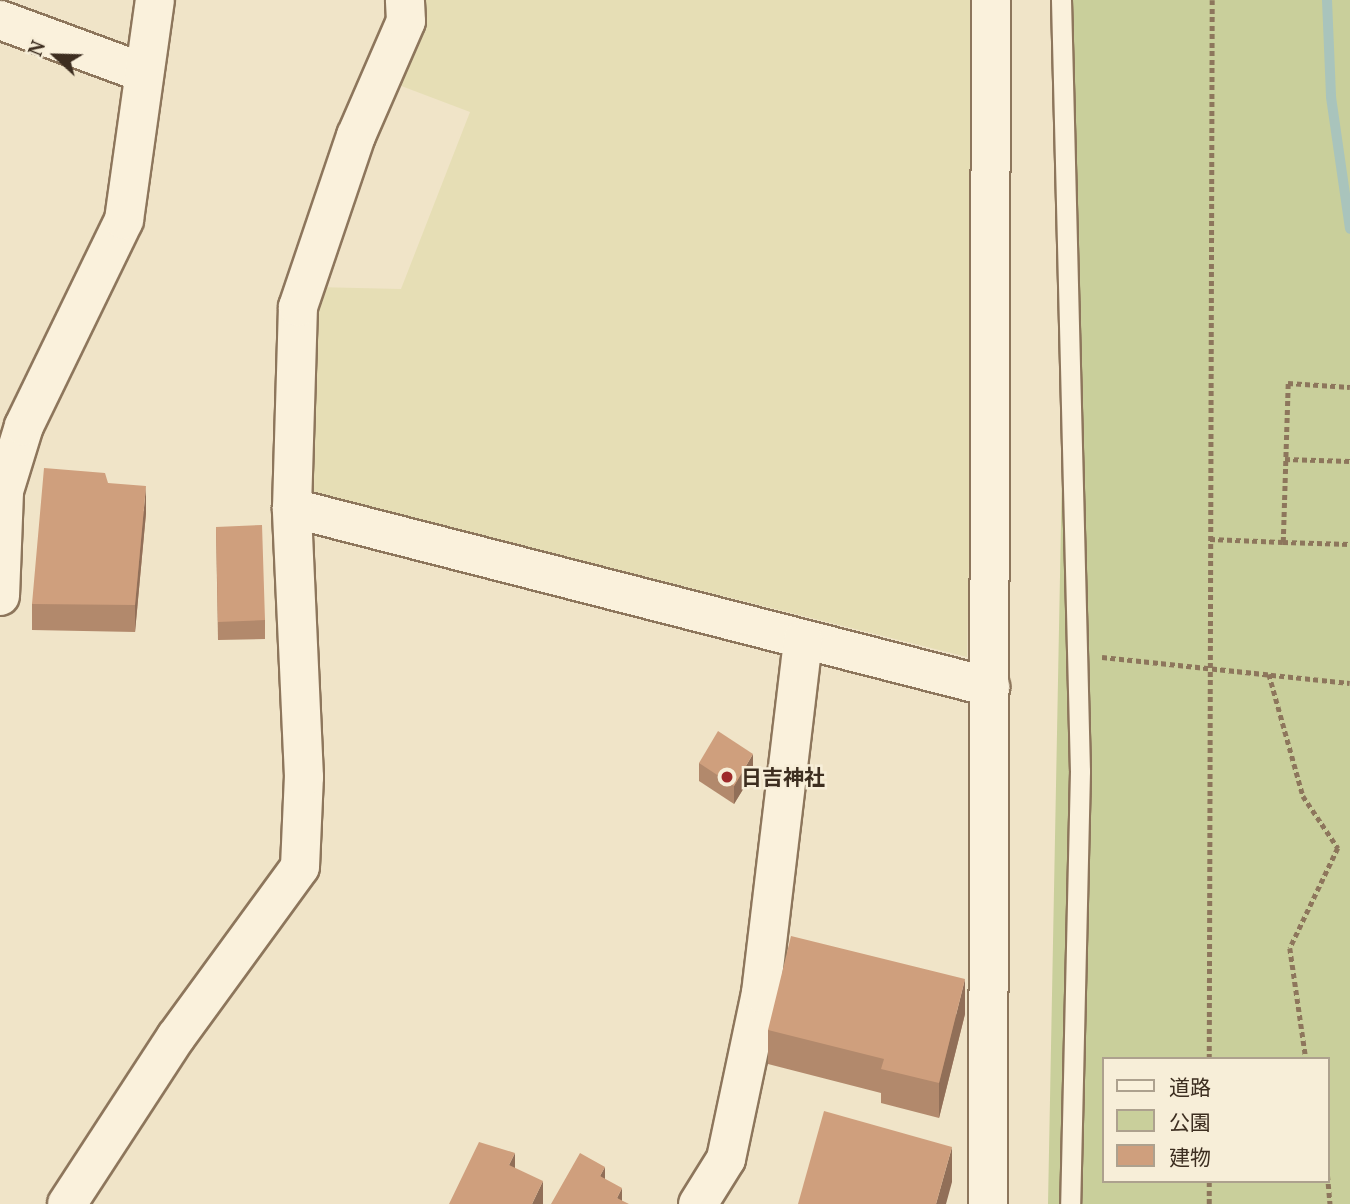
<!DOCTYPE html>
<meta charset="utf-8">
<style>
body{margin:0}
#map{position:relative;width:1350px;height:1204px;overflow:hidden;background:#f0e4c8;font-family:"PT Serif","Noto Sans JP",serif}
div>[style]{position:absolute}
.farmland>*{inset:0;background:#e6deb5}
.green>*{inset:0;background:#c9cf9b}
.stream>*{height:10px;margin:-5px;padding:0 5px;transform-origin:5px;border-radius:5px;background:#a9c4bc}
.path>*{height:4.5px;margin-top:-2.25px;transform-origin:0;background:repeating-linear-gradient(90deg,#8d765c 0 5px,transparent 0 8.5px)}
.roads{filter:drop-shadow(2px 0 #8d765c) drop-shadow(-2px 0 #8d765c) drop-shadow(0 2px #8d765c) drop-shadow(0 -2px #8d765c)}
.lane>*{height:19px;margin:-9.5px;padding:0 9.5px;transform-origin:9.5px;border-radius:9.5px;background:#faf1dc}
.street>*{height:38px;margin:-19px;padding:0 19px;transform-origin:19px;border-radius:19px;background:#faf1dc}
.wall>*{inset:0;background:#b2896c}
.shaded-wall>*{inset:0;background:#916f58}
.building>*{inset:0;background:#cf9f7d}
.dots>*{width:19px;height:19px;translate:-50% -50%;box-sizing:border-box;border:4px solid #f7eed8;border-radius:50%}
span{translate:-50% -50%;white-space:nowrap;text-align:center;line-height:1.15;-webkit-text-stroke:5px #f7eed8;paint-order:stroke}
.poi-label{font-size:21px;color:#3d2e20;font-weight:700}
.left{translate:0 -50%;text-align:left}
.legend{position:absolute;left:1102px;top:1057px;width:228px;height:126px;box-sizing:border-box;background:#f7eed8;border:2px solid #ada18e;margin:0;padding:9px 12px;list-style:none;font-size:21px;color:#3d2e20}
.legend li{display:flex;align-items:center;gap:14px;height:35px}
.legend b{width:35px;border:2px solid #ada18e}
.north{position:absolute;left:21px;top:21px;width:70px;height:70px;-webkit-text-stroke:5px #f7eed8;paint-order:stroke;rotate:292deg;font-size:19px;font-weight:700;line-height:28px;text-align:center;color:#3d2e20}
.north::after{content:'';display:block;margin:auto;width:24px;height:32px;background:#3d2e20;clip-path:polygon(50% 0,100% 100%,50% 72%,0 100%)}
</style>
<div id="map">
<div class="farmland">
<i style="clip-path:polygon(421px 0,981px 0,967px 657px,299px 490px,314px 287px,401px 289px,470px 112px,396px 84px)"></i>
</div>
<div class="green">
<i style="clip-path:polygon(evenodd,1071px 0,1350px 0,1350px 1204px,1048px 1204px,1071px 0,1103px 1059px,1327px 1059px,1327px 1181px,1103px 1181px,1103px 1059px)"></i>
</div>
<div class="stream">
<i style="left:1327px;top:0;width:97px;rotate:87.6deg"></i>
<i style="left:1331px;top:97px;width:133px;rotate:81.8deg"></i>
</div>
<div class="path">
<i style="left:1285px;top:459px;width:65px;rotate:1.8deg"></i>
<i style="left:1210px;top:539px;width:73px;rotate:2.4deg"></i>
<i style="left:1283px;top:542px;width:159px;rotate:-88.2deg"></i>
<i style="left:1288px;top:383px;width:62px;rotate:3.7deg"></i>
<i style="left:1283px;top:542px;width:67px;rotate:1.7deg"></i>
<i style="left:1102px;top:657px;width:249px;rotate:6deg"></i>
<i style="left:1269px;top:674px;width:127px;rotate:74.4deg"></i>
<i style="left:1303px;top:796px;width:63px;rotate:56.1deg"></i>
<i style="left:1338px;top:848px;width:111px;rotate:115.6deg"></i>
<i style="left:1290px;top:948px;width:112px;rotate:81.8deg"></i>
<i style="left:1209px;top:1059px;width:1059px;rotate:-89.84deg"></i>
<i style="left:1327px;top:1167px;width:37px;rotate:85deg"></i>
<i style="left:1209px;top:1204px;width:23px;rotate:-90deg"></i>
</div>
<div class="roads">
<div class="lane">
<i style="left:1061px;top:0;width:771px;rotate:88.59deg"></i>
<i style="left:1080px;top:771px;width:433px;rotate:91.3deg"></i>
</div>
<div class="street">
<i style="left:0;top:20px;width:153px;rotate:20.2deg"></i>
<i style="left:292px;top:508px;width:721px;rotate:14.38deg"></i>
<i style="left:0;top:596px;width:105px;rotate:-87.8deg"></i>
<i style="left:4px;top:491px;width:68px;rotate:-72.9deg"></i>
<i style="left:24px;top:426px;width:229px;rotate:-64.1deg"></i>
<i style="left:124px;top:220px;width:222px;rotate:-82deg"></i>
<i style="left:67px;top:1204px;width:199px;rotate:-56.9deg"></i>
<i style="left:176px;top:1037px;width:210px;rotate:-53.9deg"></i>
<i style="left:300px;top:867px;width:90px;rotate:-87.5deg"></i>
<i style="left:304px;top:777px;width:269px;rotate:-92.6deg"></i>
<i style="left:292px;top:508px;width:201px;rotate:-88.3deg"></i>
<i style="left:298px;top:307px;width:181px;rotate:-71.3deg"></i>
<i style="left:356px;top:136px;width:125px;rotate:-66.5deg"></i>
<i style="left:406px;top:21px;width:21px;rotate:-93deg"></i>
<i style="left:698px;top:1204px;width:53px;rotate:-58.1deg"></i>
<i style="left:726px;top:1159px;width:170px;rotate:-78.1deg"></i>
<i style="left:761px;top:993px;width:356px;rotate:-83.2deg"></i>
<i style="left:988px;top:1204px;width:1204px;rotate:-89.86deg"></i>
</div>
</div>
<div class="wall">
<i style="clip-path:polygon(108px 483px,146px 513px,135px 632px,32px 630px,32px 604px)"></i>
<i style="clip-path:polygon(216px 527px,265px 620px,265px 639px,218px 640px)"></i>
<i style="clip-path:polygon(699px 763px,753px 773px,734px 804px,699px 781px)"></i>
<i style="clip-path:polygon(965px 1014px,939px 1118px,881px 1103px,881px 1093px,768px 1064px,768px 1030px)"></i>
</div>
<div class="shaded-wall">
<i style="clip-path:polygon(146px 486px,146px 513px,135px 632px,135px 605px)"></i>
<i style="clip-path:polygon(753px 754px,753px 773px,734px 804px,734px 786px)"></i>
<i style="clip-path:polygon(965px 979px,965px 1014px,939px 1118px,939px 1083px)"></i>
<i style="clip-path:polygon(952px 1147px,952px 1182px,946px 1204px,936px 1204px)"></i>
<i style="clip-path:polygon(515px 1153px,515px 1180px,509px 1165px)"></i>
<i style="clip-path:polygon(605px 1167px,605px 1185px,600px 1176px)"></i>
<i style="clip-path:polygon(543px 1181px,543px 1204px,532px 1204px)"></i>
<i style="clip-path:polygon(622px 1188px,622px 1204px,617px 1198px)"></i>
</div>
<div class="building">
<i style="clip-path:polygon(44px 468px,105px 473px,108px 483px,146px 486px,135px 605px,32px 604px)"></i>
<i style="clip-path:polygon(262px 525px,265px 620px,218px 622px,216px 527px)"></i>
<i style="clip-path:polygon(718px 731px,753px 754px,734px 786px,699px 763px)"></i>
<i style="clip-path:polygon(791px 936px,965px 979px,939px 1083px,881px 1069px,884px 1059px,768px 1030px)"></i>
<i style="clip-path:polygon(824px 1111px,952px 1147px,936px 1204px,798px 1204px)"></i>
<i style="clip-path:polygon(479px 1142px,515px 1153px,509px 1165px,543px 1181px,532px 1204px,449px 1204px)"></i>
<i style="clip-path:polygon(580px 1153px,605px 1167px,600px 1176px,622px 1188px,617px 1198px,629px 1204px,551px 1204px)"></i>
</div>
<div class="dots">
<i style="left:727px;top:777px;background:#9e2a2b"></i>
</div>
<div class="poi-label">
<span class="left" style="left:741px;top:777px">日吉神社</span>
</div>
<ul class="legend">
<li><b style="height:9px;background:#faf1dc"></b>道路</li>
<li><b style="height:19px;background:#c9cf9b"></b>公園</li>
<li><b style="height:19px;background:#cf9f7d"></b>建物</li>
</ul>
<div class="north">N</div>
</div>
